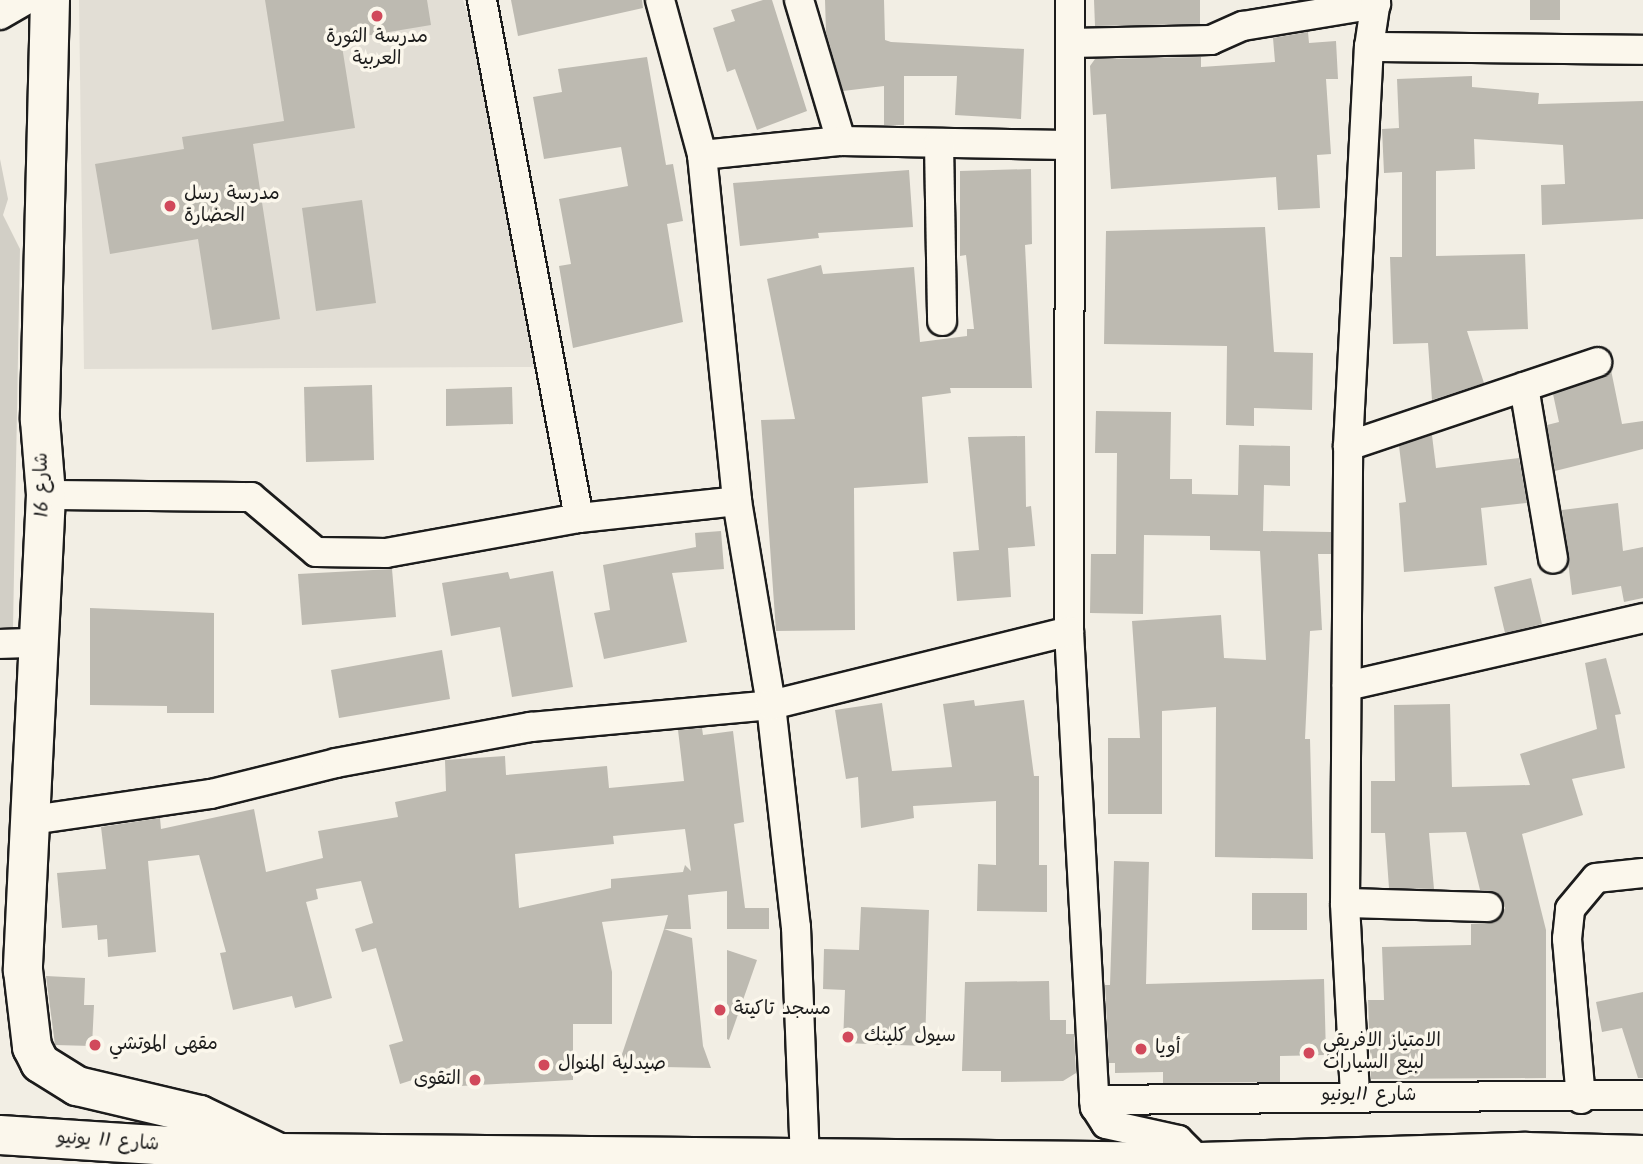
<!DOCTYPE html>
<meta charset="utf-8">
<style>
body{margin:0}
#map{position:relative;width:1643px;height:1164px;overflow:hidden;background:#f2eee4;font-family:Kalam,"Playpen Sans Arabic",sans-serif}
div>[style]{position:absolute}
.built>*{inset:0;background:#e2ded5}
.green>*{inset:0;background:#d2cfc6}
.building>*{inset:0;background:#bdbab1}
.roads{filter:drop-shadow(2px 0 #1c1c1c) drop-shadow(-2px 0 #1c1c1c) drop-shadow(0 2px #1c1c1c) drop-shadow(0 -2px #1c1c1c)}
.street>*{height:28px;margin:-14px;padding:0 14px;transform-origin:14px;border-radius:14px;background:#fbf7ec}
.secondary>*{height:38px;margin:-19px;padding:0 19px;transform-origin:19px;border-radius:19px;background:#fbf7ec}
.highway>*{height:38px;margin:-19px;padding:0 19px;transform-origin:19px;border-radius:19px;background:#fbf7ec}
.dots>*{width:19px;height:19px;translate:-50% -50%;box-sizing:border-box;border:4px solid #fbf7ec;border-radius:50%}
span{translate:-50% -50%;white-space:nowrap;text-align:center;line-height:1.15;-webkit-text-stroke:7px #fbf7ec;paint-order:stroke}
.poi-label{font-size:19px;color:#1c1c1c}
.left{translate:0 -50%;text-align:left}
.right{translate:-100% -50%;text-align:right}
.street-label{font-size:19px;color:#1c1c1c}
</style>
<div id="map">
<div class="built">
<i style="clip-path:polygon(79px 0,463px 0,499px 113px,536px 367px,84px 369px)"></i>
</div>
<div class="green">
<i style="clip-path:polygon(0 159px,8px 199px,3px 215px,20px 249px,13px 628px,0 629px)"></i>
</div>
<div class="building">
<i style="clip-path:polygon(265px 0,427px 0,431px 25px,341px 40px,355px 128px,253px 144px,280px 319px,212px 330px,198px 239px,110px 254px,95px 164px,184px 149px,182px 137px,284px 121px)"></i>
<i style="clip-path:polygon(511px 0,642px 0,643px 8px,518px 36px)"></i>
<i style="clip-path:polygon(763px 0,772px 0,807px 111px,757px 130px,735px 69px,727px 72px,713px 28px,735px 21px,731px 10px)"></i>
<i style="clip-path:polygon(825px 0,884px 0,885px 40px,891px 42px,1024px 49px,1021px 119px,955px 115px,957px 76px,904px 76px,904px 125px,884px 125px,884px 86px,843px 91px,826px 32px)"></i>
<i style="clip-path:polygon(1094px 0,1200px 0,1200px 24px,1095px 26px)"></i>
<i style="clip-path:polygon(1530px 0,1560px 0,1560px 20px,1530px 20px)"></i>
<i style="clip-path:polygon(1308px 32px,1309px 43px,1336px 41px,1338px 79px,1326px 79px,1331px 154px,1317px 155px,1320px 208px,1278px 210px,1276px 177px,1111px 189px,1106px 114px,1093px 115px,1090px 66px,1095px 59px,1201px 57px,1201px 67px,1275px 62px,1273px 38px)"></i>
<i style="clip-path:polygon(647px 57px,666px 165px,673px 164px,683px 221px,667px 224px,683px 322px,573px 348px,559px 266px,571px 264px,559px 199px,628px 186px,621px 147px,544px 159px,533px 97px,562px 92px,558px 69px)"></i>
<i style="clip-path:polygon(1472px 76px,1472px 87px,1539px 93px,1538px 104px,1643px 101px,1643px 219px,1542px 225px,1541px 185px,1565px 184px,1563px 145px,1474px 139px,1475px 169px,1436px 171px,1436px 256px,1525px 254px,1528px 329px,1467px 331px,1484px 383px,1432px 400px,1428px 343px,1393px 344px,1390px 257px,1402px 257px,1402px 172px,1384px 173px,1382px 129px,1399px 128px,1397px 79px)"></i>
<i style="clip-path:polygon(1031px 169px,1032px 244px,1025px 245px,1032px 388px,950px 388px,951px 393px,922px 397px,928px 483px,854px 488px,855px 630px,776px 631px,761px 420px,795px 419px,767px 279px,821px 265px,823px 274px,914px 267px,920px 342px,967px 336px,967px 329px,974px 329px,966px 255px,960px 256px,960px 171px)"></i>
<i style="clip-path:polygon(909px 170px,913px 227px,818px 233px,819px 238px,740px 246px,733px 183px)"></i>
<i style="clip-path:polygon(362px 200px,376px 303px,316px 311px,302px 208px)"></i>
<i style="clip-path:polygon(1265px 227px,1274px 352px,1313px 353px,1312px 410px,1254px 408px,1254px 426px,1226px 425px,1227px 346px,1104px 344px,1106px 231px)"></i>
<i style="clip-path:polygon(1611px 370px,1622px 424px,1643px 421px,1643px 449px,1555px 471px,1547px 425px,1559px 422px,1553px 394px)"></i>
<i style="clip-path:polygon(372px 385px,374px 460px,306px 462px,304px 387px)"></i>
<i style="clip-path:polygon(512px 387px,513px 424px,446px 426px,446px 389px)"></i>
<i style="clip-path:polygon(1096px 411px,1171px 412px,1170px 479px,1192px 479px,1192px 494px,1238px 495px,1239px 445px,1290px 446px,1290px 486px,1264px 485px,1263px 531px,1331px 532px,1331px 554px,1318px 554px,1322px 630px,1310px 631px,1305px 739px,1310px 739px,1313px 859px,1215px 857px,1216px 707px,1162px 711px,1162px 814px,1108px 814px,1108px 738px,1140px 738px,1132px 621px,1221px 615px,1224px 658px,1266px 660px,1260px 551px,1210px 550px,1210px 536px,1144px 535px,1143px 614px,1090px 613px,1091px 554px,1116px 554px,1117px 453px,1095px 453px)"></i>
<i style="clip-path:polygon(1432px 435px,1436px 468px,1519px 458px,1527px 503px,1481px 508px,1487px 565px,1404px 572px,1399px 503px,1406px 502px,1399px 446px)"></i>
<i style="clip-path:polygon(1025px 436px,1026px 507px,1031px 506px,1035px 546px,1008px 548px,1011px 597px,957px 601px,953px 552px,979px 550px,968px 437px)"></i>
<i style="clip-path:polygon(1618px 503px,1623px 551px,1643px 547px,1643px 598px,1624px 602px,1621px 586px,1572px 595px,1562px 510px)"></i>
<i style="clip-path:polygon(721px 531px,724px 569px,672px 573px,687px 642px,604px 659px,594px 613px,610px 610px,603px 565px,696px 547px,695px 533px)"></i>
<i style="clip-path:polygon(392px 569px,396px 617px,302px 625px,298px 574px)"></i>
<i style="clip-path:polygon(553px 571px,573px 687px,512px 697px,500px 627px,451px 636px,442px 583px,508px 572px,510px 579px)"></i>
<i style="clip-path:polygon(1531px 578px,1542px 624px,1505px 633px,1494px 587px)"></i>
<i style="clip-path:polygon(90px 608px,214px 613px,214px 713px,167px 713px,167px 706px,90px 705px)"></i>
<i style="clip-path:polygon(442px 650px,450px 699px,339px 718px,331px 670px)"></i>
<i style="clip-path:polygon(1606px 658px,1621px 714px,1615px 715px,1625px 768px,1572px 779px,1583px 815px,1522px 834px,1546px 930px,1546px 1078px,1371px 1079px,1368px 1000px,1384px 1000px,1382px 947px,1471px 945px,1471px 924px,1495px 922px,1505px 908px,1497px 893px,1480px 890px,1466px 832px,1429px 833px,1434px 889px,1389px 888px,1385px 833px,1371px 833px,1371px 781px,1395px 781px,1394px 705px,1450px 704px,1452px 787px,1530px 785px,1520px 754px,1597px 729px,1585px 663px)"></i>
<i style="clip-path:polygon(974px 700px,975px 706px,1024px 700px,1034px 776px,1039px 776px,1039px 865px,1047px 865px,1047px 912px,977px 911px,978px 864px,996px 865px,996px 801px,913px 806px,914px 818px,861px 828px,858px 777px,846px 779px,835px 710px,882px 703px,892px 771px,952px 767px,943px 704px)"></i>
<i style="clip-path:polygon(evenodd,702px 728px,703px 735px,733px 731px,744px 822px,734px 824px,745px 908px,769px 908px,769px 929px,727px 929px,727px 891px,688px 895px,691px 929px,664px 929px,668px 915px,602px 922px,612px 972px,612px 1024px,573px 1024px,573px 1080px,460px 1086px,452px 1067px,400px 1084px,389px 1045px,403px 1041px,376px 948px,362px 952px,355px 929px,373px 923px,361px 881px,316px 889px,318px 899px,306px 902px,332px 998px,295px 1008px,292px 996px,233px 1010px,220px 953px,226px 952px,199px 855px,148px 861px,156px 952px,108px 957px,107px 939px,98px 940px,97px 925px,62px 928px,57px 873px,106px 869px,101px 827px,160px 818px,161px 829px,254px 809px,266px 872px,323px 858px,318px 831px,398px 817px,395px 802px,446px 791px,445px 760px,505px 756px,506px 775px,607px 766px,609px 788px,684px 781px,678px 730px,702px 728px,685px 829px,691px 871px,685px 865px,683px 872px,611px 879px,611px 888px,519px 908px,515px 854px,614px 844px,613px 836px,685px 829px)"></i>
<i style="clip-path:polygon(1114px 861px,1149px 862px,1146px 984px,1324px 979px,1326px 1055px,1280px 1056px,1280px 1082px,1163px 1083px,1163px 1072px,1115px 1073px,1115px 1063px,1109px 1063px,1105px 985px,1110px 985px)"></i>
<i style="clip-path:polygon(1252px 893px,1307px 893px,1307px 930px,1252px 930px)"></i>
<i style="clip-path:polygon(861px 907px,929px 910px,925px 1046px,843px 1043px,845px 990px,823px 989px,824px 949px,859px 950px)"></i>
<i style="clip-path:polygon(664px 929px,692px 938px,703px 1046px,711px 1068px,618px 1066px)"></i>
<i style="clip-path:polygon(727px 950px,757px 960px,729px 1040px,727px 1039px)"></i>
<i style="clip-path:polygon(46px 976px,85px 978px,84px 1005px,94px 1005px,92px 1046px,55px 1045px)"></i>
<i style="clip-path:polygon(1049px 981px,1050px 1020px,1066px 1020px,1066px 1034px,1074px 1034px,1076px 1073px,1063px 1081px,1001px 1082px,1001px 1071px,962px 1071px,965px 982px)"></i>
<i style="clip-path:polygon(1643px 992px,1643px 1078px,1638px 1078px,1622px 1028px,1602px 1032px,1596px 1002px)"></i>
</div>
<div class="roads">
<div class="street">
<i style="left:482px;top:0;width:527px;rotate:79.39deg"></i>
<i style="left:660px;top:0;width:161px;rotate:74.8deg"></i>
<i style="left:702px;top:155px;width:348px;rotate:84.2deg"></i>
<i style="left:737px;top:501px;width:207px;rotate:80.5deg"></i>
<i style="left:771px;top:705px;width:223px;rotate:83.6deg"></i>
<i style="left:796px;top:927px;width:231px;rotate:87.8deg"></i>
<i style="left:799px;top:0;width:147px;rotate:73.4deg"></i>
<i style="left:841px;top:141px;width:226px;rotate:1deg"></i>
<i style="left:1070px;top:0;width:631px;rotate:90.09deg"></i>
<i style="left:1069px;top:631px;width:477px;rotate:86.9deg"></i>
<i style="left:1095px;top:1107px;width:20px;rotate:57deg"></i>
<i style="left:1106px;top:1124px;width:74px;rotate:12.5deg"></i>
<i style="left:1178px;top:1140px;width:31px;rotate:45deg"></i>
<i style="left:0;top:15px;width:30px;rotate:-30deg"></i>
<i style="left:1070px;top:43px;width:141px;rotate:-1.2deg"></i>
<i style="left:1211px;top:40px;width:35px;rotate:-24deg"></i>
<i style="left:1243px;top:26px;width:135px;rotate:-9.4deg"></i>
<i style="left:1369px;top:47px;width:274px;rotate:0.6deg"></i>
<i style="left:939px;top:143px;width:178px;rotate:89deg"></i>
<i style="left:702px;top:155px;width:140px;rotate:-5.8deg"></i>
<i style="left:1524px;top:387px;width:174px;rotate:80.4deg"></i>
<i style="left:1348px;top:446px;width:263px;rotate:-18.6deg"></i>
<i style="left:46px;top:495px;width:205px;rotate:0.6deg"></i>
<i style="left:251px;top:497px;width:85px;rotate:40.2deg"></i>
<i style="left:316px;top:552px;width:70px;rotate:0.8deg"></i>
<i style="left:386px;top:553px;width:196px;rotate:-10.3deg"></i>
<i style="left:579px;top:518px;width:159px;rotate:-6.1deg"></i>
<i style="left:0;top:644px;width:38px;rotate:-2deg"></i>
<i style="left:1347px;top:686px;width:304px;rotate:-12.9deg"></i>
<i style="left:32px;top:820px;width:181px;rotate:-8.3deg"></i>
<i style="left:211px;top:794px;width:129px;rotate:-13.9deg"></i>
<i style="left:336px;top:763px;width:198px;rotate:-10.5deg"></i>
<i style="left:531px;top:727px;width:241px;rotate:-5.2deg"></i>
<i style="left:771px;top:705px;width:307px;rotate:-13.9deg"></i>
<i style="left:1345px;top:903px;width:143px;rotate:1.6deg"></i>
<i style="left:1355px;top:1095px;width:192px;rotate:-93deg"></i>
<i style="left:1345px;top:903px;width:457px;rotate:-89.6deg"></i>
<i style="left:1348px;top:446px;width:400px;rotate:-87deg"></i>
<i style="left:1369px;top:47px;width:48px;rotate:-81.5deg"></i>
<i style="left:1581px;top:1099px;width:161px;rotate:-95deg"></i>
<i style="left:1567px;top:939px;width:30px;rotate:-84deg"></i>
<i style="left:1570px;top:909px;width:40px;rotate:-50deg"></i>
<i style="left:1596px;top:878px;width:47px;rotate:-6.1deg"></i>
<i style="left:1094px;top:1100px;width:549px;rotate:-0.52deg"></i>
</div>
<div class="secondary">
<i style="left:50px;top:0;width:420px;rotate:91.4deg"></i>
<i style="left:40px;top:420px;width:75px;rotate:85.4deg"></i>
<i style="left:46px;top:495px;width:476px;rotate:92.8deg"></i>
<i style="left:23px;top:970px;width:78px;rotate:83.3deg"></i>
<i style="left:32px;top:1047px;width:18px;rotate:63deg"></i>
<i style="left:40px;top:1063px;width:44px;rotate:31.9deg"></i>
<i style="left:77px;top:1086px;width:126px;rotate:13.3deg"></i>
<i style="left:200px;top:1115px;width:88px;rotate:25.7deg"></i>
</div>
<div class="highway">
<i style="left:0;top:1135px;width:280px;rotate:3.7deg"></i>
<i style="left:279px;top:1153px;width:921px;rotate:0.56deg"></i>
<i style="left:1200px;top:1162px;width:326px;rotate:-1.8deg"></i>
<i style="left:1526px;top:1152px;width:117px;rotate:1.5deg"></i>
</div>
</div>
<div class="dots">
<i style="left:377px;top:16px;background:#d1495b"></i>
<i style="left:170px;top:206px;background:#d1495b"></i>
<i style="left:720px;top:1010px;background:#d1495b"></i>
<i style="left:848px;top:1037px;background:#d1495b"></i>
<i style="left:95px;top:1045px;background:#d1495b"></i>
<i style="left:1141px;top:1049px;background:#d1495b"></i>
<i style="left:1309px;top:1053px;background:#d1495b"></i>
<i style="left:544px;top:1065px;background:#d1495b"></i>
<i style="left:475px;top:1080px;background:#d1495b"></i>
</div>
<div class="poi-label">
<span style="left:377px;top:49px">مدرسة الثورة<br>العربية</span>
<span class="left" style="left:184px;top:206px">مدرسة رسل<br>الحضارة</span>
<span class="left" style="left:734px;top:1010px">مسجد تاكيتة</span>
<span class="left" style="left:864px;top:1037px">سيول كلينك</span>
<span class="left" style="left:1323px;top:1053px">الامتياز الافريقي<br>لبيع السيارات</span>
<span class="left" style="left:109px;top:1045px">مقهى الموتشي</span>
<span class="left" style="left:1155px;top:1049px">أويا</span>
<span class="left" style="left:558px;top:1065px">صيدلية المنوال</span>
<span class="right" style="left:461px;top:1080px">التقوى</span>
</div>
<div class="street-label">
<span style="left:43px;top:485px;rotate:-91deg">شارع 16</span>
<span style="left:1369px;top:1096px">شارع 11يونيو</span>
<span style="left:108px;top:1142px;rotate:4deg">شارع 11 يونيو</span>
</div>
</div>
